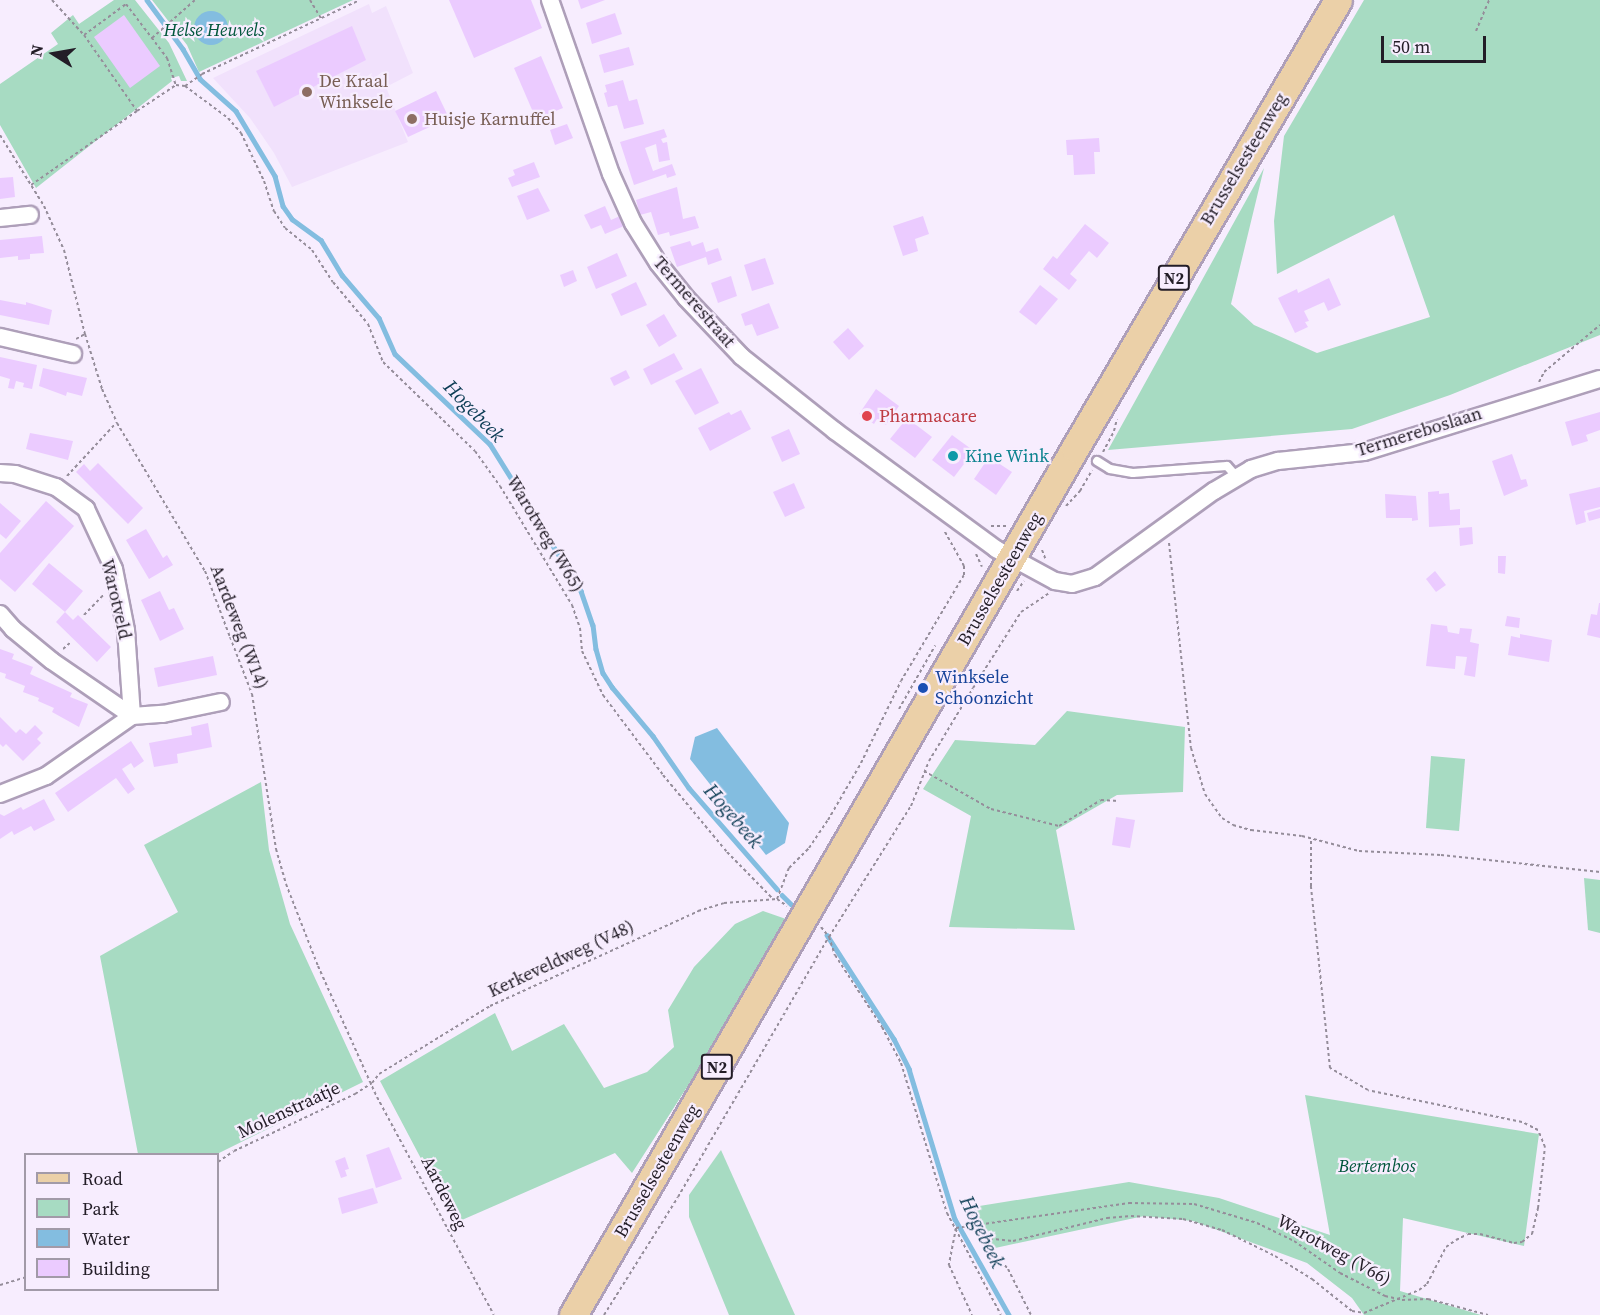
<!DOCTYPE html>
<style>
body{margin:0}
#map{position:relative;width:1600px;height:1315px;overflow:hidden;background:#f7edfe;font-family:"Source Serif 4",serif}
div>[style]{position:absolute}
.built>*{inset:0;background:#f1e1fc}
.green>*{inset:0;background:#a7dbc2}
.water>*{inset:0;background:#83bde0}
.round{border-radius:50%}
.stream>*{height:4.5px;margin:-2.25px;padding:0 2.25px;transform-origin:2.25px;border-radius:2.25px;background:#83bde0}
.building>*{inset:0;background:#ebcbff}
.path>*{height:2px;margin-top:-1px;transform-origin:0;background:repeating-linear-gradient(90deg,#958d9a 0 3px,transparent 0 6px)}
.roads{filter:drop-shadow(2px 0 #ae9fb9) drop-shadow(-2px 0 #ae9fb9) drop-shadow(0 2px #ae9fb9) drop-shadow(0 -2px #ae9fb9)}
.service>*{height:8px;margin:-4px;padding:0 4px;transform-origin:4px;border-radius:4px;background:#fff}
.minor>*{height:16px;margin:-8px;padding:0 8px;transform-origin:8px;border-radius:8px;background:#fff}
.primary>*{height:27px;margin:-13.5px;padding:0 13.5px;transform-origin:13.5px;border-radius:13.5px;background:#ebd0a8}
.dots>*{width:16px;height:16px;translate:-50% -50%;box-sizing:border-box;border:3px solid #f7edfe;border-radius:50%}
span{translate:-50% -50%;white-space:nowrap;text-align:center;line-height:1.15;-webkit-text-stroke:4.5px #f7edfe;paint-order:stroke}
.shield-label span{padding:2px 4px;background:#f7edfe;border:2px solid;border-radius:4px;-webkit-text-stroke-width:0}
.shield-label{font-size:16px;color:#231d27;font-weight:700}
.park-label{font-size:18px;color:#00563b;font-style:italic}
.education-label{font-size:18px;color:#785e54}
.left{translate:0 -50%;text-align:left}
.street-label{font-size:18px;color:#231d27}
.health-label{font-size:18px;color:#be3a42}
.culture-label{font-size:18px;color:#0d838f}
.transit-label{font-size:18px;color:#164399}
.water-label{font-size:20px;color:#0c3c54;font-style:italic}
.legend{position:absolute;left:24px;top:1153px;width:195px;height:138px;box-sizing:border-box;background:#f7edfe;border:2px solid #a29aa8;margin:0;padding:8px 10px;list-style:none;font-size:18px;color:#231d27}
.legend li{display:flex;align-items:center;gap:12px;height:30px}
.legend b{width:30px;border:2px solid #a29aa8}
.north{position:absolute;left:24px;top:24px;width:60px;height:60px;-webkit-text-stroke:4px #f7edfe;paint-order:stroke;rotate:281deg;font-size:16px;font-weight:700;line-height:24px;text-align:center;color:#231d27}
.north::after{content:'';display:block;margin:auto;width:21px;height:27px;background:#231d27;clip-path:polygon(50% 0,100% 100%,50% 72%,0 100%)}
.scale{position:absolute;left:1381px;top:36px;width:105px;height:27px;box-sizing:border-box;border:3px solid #231d27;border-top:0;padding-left:8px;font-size:18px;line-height:21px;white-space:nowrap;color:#231d27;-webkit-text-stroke:4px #f7edfe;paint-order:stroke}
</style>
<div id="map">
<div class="built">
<i style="clip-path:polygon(369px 4px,372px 13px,386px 6px,413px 73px,386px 87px,408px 142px,292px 187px,274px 153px,250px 118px,213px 78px)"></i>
</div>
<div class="green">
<i style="clip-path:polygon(114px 0,135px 0,169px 43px,187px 81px,181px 81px,179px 76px,171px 78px,172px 81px,36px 188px,0 125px,0 84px,58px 44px,51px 33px,73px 15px,79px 24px)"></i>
<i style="clip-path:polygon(152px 0,353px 0,199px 72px,187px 45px)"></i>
<i style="clip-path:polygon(1364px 0,1600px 0,1600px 335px,1450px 395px,1352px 429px,1108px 450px,1264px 168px,1231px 304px,1254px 325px,1317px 353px,1430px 317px,1394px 215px,1277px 274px,1274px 221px,1284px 136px)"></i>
<i style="clip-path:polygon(1067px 711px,1185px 727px,1183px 792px,1117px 795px,1056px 830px,1075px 930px,949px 927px,971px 816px,923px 789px,955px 740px,1035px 745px)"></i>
<i style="clip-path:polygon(1431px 756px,1465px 759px,1459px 831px,1426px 828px)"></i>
<i style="clip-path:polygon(261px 782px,269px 850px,290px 924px,363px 1082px,217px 1154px,138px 1154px,100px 956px,178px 912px,144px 845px)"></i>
<i style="clip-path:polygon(1584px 878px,1600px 880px,1600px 933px,1588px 930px)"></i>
<i style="clip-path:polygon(763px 911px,786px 919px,714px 1045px,632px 1173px,615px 1153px,455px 1223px,380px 1081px,495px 1013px,512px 1051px,564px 1024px,604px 1088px,647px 1072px,674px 1047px,668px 1010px,694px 967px,735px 924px)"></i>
<i style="clip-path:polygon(1305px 1095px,1539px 1134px,1524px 1246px,1403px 1218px,1400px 1291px,1481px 1315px,1364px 1315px,1352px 1298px,1307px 1263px,1193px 1221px,1144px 1216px,986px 1250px,967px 1208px,1129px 1182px,1219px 1198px,1330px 1235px)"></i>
<i style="clip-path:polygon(721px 1150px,795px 1315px,729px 1315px,689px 1217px,689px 1195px)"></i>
</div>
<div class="water">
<i class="round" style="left:194px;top:11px;width:34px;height:34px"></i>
<i style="clip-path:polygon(717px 728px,789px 823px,785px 843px,766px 855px,690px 759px,695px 737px)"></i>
</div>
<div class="stream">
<i style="left:147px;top:0;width:61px;rotate:53.7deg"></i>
<i style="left:183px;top:49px;width:34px;rotate:60deg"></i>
<i style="left:200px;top:79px;width:48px;rotate:41.6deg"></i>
<i style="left:236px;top:111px;width:76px;rotate:59deg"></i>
<i style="left:275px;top:176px;width:31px;rotate:75deg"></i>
<i style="left:283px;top:206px;width:16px;rotate:55deg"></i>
<i style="left:292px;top:219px;width:36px;rotate:36deg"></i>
<i style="left:321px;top:240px;width:41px;rotate:59deg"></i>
<i style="left:342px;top:275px;width:57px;rotate:49.3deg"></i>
<i style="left:379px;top:318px;width:39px;rotate:66deg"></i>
<i style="left:395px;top:354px;width:131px;rotate:43.5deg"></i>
<i style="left:490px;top:444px;width:173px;rotate:58.2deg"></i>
<i style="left:581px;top:591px;width:36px;rotate:71deg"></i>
<i style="left:593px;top:625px;width:24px;rotate:83deg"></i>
<i style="left:596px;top:649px;width:25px;rotate:74deg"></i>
<i style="left:603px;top:673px;width:17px;rotate:57deg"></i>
<i style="left:612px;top:687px;width:64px;rotate:50.1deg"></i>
<i style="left:653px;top:736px;width:63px;rotate:55.3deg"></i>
<i style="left:689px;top:788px;width:134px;rotate:48.9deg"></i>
<i style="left:782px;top:895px;width:13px;rotate:45deg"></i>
<i style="left:827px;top:935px;width:124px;rotate:57.2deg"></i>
<i style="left:894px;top:1039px;width:34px;rotate:63deg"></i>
<i style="left:909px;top:1069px;width:157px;rotate:73deg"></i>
<i style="left:955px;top:1219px;width:110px;rotate:60.6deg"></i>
</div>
<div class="building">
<i style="clip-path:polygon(449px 0,531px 0,542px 28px,474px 58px)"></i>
<i style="clip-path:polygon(578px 0,605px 0,581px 9px)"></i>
<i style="clip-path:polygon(615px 13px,622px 34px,592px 44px,586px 23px)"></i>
<i style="clip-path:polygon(124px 15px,160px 66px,130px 88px,94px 37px)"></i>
<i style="clip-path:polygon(352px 26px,366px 60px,274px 107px,256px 71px)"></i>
<i style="clip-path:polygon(629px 47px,634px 65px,604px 73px,599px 55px)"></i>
<i style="clip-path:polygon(541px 56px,563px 108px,536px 119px,514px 68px)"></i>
<i style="clip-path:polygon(623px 80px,629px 101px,637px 99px,644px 124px,624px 129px,617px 105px,608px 107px,604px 93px,607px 92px,605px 85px)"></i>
<i style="clip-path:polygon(436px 91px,449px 118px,408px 137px,395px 111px)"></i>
<i style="clip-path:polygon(567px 124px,573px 138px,555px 145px,550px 130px)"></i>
<i style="clip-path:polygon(664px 129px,667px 137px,661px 139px,663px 143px,667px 142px,670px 160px,659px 162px,656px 144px,645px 148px,653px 171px,672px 164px,676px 175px,667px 178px,666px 174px,634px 185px,620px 142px)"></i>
<i style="clip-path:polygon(1099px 138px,1100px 152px,1094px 152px,1095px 174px,1074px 175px,1073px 155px,1067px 155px,1066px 140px)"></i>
<i style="clip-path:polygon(534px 162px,540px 177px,512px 187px,508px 178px,515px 175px,513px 170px)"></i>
<i style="clip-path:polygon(13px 177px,15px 197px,0 199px,0 178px)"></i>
<i style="clip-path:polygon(677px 187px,683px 219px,695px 216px,699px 228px,670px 236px,669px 232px,658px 235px,651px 212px,640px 215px,636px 200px)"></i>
<i style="clip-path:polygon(538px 188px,550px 211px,527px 220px,517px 196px)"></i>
<i style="clip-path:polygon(605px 206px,611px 220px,620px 216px,624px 226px,605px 234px,601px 225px,591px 229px,584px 215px)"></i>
<i style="clip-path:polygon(923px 216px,929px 234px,915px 239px,918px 251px,903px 256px,893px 226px)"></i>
<i style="clip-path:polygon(1085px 224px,1109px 243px,1097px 258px,1089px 251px,1070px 274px,1077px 280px,1069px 290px,1043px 269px,1053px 256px,1057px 259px)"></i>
<i style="clip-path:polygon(42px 236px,44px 253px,30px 254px,30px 259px,18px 260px,18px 256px,0 258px,0 240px)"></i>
<i style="clip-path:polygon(690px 241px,692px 246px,703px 242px,706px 252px,718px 248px,722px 260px,708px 265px,706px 257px,677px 267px,670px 247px)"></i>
<i style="clip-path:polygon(617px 253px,627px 276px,596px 289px,587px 267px)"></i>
<i style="clip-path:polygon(765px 258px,774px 284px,752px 291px,744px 265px)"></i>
<i style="clip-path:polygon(573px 270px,577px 281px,564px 287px,560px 275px)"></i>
<i style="clip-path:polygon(731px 276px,737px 296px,718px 303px,711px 283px)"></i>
<i style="clip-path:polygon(1329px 278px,1341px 305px,1328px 311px,1324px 302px,1304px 311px,1309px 321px,1305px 322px,1308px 327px,1295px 333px,1278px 298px,1297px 289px,1298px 293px)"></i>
<i style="clip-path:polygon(636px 282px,647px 305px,621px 316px,611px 294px)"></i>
<i style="clip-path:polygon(1040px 285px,1058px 299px,1036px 325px,1019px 312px)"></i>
<i style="clip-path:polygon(0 300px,26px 305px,26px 302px,52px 310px,49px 325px,0 315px)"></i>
<i style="clip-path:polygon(769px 303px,779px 328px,757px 336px,752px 324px,745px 326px,741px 314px)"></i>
<i style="clip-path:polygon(664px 314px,677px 336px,659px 347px,646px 325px)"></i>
<i style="clip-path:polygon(848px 328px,864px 346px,849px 360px,833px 342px)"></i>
<i style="clip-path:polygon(674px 353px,683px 369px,651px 385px,643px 369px)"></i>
<i style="clip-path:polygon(0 357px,37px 365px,32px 389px,23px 387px,24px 383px,16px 381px,14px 389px,8px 388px,10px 379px,0 376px)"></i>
<i style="clip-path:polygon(43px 368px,87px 378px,82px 396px,67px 392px,66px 396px,39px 386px)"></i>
<i style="clip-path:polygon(701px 368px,719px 403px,695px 415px,675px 381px)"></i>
<i style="clip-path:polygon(626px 370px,630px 378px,614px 386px,610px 378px)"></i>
<i style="clip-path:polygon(876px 389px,899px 406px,886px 425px,877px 419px,874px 424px,859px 414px)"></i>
<i style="clip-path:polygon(741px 410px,751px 429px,710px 451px,698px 428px,729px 412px,731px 415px)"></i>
<i style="clip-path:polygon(1600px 412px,1600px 430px,1586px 435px,1588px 441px,1572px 446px,1565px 422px)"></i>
<i style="clip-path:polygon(907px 418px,932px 437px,915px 458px,890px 439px)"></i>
<i style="clip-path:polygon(789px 429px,800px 454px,782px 462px,771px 437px)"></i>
<i style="clip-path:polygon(30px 433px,73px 441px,68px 460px,26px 449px)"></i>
<i style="clip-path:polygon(952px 435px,974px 451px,954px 477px,932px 460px)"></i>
<i style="clip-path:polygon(1512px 454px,1521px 480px,1526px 479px,1528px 486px,1504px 496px,1492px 461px)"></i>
<i style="clip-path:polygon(989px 457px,1012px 472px,996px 495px,974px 479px)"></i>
<i style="clip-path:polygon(98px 463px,143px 508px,128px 524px,76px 472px,84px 464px,90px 471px)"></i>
<i style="clip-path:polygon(794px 483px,805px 508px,785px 517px,773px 492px)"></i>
<i style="clip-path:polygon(1600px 487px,1600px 507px,1584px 511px,1586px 522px,1576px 525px,1569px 494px)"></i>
<i style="clip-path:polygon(1439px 491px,1439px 494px,1449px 493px,1450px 510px,1460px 509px,1460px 525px,1429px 527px,1428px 492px)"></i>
<i style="clip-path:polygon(1385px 494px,1416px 496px,1418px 520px,1412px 521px,1412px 518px,1386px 518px)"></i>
<i style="clip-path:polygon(46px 501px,74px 526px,15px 592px,0 579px,0 553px)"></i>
<i style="clip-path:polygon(0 503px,21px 521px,6px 539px,0 534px)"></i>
<i style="clip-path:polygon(1600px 509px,1600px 518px,1589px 521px,1587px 513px)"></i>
<i style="clip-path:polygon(1472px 527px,1473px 544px,1460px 546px,1459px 528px)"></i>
<i style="clip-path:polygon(146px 529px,163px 558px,167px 555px,173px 565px,149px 579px,126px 540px)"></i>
<i style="clip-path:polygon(1498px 556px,1506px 556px,1505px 574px,1498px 573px)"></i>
<i style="clip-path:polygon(49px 563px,83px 591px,65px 612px,73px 620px,78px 615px,111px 647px,97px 662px,56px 622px,65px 612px,32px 584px)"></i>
<i style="clip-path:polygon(1435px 571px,1446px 585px,1436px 592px,1426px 579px)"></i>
<i style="clip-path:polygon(160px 591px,169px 610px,174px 608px,184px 629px,160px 641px,141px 600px)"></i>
<i style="clip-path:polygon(1599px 603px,1600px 603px,1600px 638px,1587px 635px,1591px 614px,1597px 615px)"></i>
<i style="clip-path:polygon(1507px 616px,1520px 618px,1519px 628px,1505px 626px)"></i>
<i style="clip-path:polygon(1431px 624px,1447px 626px,1448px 632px,1459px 634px,1460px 628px,1472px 629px,1470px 642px,1479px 644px,1475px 677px,1464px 675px,1467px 657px,1456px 656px,1455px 669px,1426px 666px)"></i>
<i style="clip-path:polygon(1520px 634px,1552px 640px,1549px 662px,1508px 655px,1511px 636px,1520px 638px)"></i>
<i style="clip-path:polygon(0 649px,14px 654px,12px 659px,33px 667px,30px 674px,72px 693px,70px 697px,88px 704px,79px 727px,52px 712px,54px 708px,38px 701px,39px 698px,23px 692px,25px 686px,5px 678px,6px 674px,0 672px)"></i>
<i style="clip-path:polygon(213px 656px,217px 675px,158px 687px,154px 668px)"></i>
<i style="clip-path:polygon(0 717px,16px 733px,20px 729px,26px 734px,35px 725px,43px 733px,37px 739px,41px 743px,23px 761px,6px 744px,3px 747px,0 744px)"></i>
<i style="clip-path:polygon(208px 723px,212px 747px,177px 754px,178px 763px,154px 767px,149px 743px,192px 735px,191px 727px)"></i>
<i style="clip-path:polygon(131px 741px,144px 761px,134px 768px,131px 763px,122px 769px,135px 789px,128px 794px,116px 778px,68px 812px,55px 793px)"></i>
<i style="clip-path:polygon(44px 799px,55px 820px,34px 831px,31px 826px,14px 835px,12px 831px,0 839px,0 814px,4px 816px,21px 807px,23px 810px)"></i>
<i style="clip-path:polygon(1116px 817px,1135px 820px,1130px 848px,1112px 845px)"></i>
<i style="clip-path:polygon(389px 1147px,402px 1179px,376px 1188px,366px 1155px)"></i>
<i style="clip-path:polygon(345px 1157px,349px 1169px,345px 1170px,347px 1176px,341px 1178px,335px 1161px)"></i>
<i style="clip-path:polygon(373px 1188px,378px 1203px,342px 1214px,338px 1198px)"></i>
</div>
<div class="path">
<i style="left:52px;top:0;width:47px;rotate:47.6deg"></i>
<i style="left:84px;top:35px;width:93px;rotate:55.1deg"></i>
<i style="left:137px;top:111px;width:47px;rotate:-33.7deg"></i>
<i style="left:310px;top:0;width:21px;rotate:59deg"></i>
<i style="left:1476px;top:31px;width:34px;rotate:-67deg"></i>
<i style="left:84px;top:35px;width:52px;rotate:-36.4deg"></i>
<i style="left:126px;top:4px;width:68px;rotate:52.8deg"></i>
<i style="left:167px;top:58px;width:28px;rotate:72deg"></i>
<i style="left:152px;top:38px;width:57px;rotate:-41.5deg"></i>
<i style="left:176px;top:85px;width:9px;rotate:6deg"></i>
<i style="left:185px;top:86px;width:54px;rotate:36.7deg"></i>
<i style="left:228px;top:118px;width:20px;rotate:49deg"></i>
<i style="left:241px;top:133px;width:53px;rotate:64.4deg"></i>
<i style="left:264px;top:181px;width:32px;rotate:72deg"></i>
<i style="left:274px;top:211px;width:20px;rotate:57deg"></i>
<i style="left:285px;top:228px;width:35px;rotate:39deg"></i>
<i style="left:312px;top:250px;width:38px;rotate:57deg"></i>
<i style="left:333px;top:282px;width:55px;rotate:50.2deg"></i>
<i style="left:368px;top:324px;width:41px;rotate:68.5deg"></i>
<i style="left:383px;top:362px;width:128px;rotate:44.1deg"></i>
<i style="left:475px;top:451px;width:43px;rotate:54.5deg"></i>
<i style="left:500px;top:486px;width:139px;rotate:58.8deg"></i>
<i style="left:572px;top:605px;width:24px;rotate:71deg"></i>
<i style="left:580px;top:628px;width:23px;rotate:85deg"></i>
<i style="left:582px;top:651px;width:49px;rotate:64.5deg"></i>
<i style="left:603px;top:695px;width:100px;rotate:53.1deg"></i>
<i style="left:663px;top:775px;width:100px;rotate:50.3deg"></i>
<i style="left:727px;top:852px;width:66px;rotate:45.6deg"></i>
<i style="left:185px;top:86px;width:21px;rotate:-35deg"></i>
<i style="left:202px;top:74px;width:174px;rotate:-25.1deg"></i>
<i style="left:0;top:135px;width:84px;rotate:58.2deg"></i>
<i style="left:44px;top:206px;width:48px;rotate:65.6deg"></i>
<i style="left:64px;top:250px;width:87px;rotate:76deg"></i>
<i style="left:85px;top:334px;width:58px;rotate:72.8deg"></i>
<i style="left:102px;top:389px;width:37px;rotate:66deg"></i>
<i style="left:117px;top:423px;width:172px;rotate:59.3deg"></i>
<i style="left:205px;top:571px;width:71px;rotate:69.3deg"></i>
<i style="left:230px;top:637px;width:61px;rotate:68.9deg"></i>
<i style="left:252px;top:694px;width:157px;rotate:81.2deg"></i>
<i style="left:276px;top:849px;width:36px;rotate:74deg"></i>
<i style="left:286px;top:884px;width:88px;rotate:68.7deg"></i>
<i style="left:318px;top:966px;width:144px;rotate:65.8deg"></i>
<i style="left:377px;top:1097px;width:247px;rotate:61.8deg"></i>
<i style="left:31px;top:185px;width:129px;rotate:-34.9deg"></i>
<i style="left:76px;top:339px;width:10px;rotate:-29deg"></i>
<i style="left:1539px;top:382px;width:11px;rotate:-63deg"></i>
<i style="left:1544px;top:372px;width:73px;rotate:-40deg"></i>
<i style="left:1103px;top:452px;width:24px;rotate:-62deg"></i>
<i style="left:1114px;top:431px;width:12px;rotate:-76deg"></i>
<i style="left:67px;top:476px;width:72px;rotate:-47.2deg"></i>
<i style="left:1066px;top:506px;width:21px;rotate:-47deg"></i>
<i style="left:1080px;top:491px;width:24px;rotate:-60deg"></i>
<i style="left:991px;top:526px;width:16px"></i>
<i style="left:1169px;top:543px;width:206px;rotate:83.9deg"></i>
<i style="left:1191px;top:748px;width:48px;rotate:73.1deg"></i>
<i style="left:1205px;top:794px;width:29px;rotate:55deg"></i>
<i style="left:1222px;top:818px;width:13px;rotate:32deg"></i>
<i style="left:1233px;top:825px;width:19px;rotate:16deg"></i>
<i style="left:1251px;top:830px;width:51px;rotate:6.7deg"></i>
<i style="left:1302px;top:836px;width:59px;rotate:14.7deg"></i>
<i style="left:1359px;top:851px;width:82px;rotate:2.8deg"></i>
<i style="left:1441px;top:855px;width:160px;rotate:6.1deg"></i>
<i style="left:1042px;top:550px;width:9px;rotate:69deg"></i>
<i style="left:976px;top:554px;width:14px;rotate:65deg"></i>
<i style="left:1017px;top:591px;width:12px;rotate:-55deg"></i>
<i style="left:84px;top:615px;width:28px;rotate:-46deg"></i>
<i style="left:63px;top:649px;width:9px;rotate:-41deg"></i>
<i style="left:899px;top:709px;width:73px;rotate:-60.3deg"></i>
<i style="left:924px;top:771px;width:77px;rotate:29.6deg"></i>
<i style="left:991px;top:809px;width:70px;rotate:14deg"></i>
<i style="left:1059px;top:826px;width:49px;rotate:-31.8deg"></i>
<i style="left:1101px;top:800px;width:18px;rotate:3deg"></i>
<i style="left:777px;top:899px;width:33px;rotate:-69deg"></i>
<i style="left:789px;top:868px;width:28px;rotate:-45deg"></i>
<i style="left:809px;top:848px;width:34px;rotate:-56deg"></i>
<i style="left:828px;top:820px;width:66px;rotate:-59.9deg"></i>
<i style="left:861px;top:763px;width:91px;rotate:-64deg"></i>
<i style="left:901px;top:681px;width:123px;rotate:-59.3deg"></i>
<i style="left:964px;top:575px;width:9px;rotate:-90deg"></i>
<i style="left:964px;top:566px;width:41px;rotate:-119.1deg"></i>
<i style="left:777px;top:899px;width:12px;rotate:35deg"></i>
<i style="left:821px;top:927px;width:13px;rotate:51deg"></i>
<i style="left:829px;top:937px;width:19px;rotate:72deg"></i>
<i style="left:835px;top:955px;width:86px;rotate:56.9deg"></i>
<i style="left:882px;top:1027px;width:41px;rotate:62.2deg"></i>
<i style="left:901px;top:1063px;width:157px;rotate:73deg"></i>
<i style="left:947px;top:1213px;width:115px;rotate:62.1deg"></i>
<i style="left:218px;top:1162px;width:19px;rotate:-35deg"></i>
<i style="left:234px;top:1151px;width:134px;rotate:-25.2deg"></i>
<i style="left:355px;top:1094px;width:20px;rotate:-33deg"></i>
<i style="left:372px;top:1083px;width:11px;rotate:-52deg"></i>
<i style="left:379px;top:1074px;width:130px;rotate:-31.5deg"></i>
<i style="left:490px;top:1006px;width:229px;rotate:-24.5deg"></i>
<i style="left:698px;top:911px;width:27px;rotate:-17deg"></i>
<i style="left:724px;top:903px;width:53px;rotate:-4.3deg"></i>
<i style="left:970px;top:1224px;width:59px;rotate:49.8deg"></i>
<i style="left:1008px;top:1269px;width:51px;rotate:63.4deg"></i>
<i style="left:956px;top:1228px;width:175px;rotate:-8.2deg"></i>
<i style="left:1129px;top:1203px;width:65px;rotate:0.9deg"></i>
<i style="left:1194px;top:1204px;width:66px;rotate:16.8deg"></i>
<i style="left:1257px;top:1223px;width:41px;rotate:25.9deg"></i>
<i style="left:1294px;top:1241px;width:56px;rotate:34.8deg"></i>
<i style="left:1340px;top:1273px;width:51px;rotate:27.1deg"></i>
<i style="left:1385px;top:1296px;width:17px;rotate:13deg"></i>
<i style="left:1402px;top:1300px;width:26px;rotate:-2deg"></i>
<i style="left:1428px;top:1299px;width:62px;rotate:14.9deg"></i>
<i style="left:956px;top:1228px;width:38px;rotate:101deg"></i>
<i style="left:949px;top:1265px;width:55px;rotate:65.3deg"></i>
<i style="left:984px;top:1238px;width:29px;rotate:6deg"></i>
<i style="left:1013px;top:1241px;width:97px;rotate:-13.7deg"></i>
<i style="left:1107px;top:1218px;width:24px;rotate:-5deg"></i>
<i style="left:1131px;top:1216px;width:52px;rotate:3.3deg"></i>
<i style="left:1183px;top:1219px;width:41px;rotate:15.8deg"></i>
<i style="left:1222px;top:1230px;width:59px;rotate:26.1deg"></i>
<i style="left:1275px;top:1256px;width:44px;rotate:31.9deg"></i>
<i style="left:1312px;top:1279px;width:51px;rotate:38.7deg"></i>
<i style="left:1352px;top:1311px;width:12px;rotate:9deg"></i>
<i style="left:1364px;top:1313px;width:60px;rotate:-22.7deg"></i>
<i style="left:1419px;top:1290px;width:10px;rotate:-37deg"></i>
<i style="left:1427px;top:1284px;width:42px;rotate:-62.8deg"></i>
<i style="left:1446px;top:1247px;width:12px;rotate:-35deg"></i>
<i style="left:1456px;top:1240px;width:13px;rotate:-27deg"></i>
<i style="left:1468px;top:1234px;width:12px"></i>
<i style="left:1480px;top:1234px;width:35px;rotate:15deg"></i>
<i style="left:1514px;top:1243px;width:8px;rotate:-7deg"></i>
<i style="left:1522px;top:1242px;width:13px;rotate:-39deg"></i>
<i style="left:1532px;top:1234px;width:27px;rotate:-77deg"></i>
<i style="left:1538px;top:1208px;width:61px;rotate:-83.5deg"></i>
<i style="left:1545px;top:1147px;width:18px;rotate:-112deg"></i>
<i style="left:1538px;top:1130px;width:18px;rotate:-153deg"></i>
<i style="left:1522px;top:1122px;width:157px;rotate:-168.3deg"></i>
<i style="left:1368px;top:1090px;width:44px;rotate:-149.9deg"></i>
<i style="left:1330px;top:1068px;width:183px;rotate:-96deg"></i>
<i style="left:1311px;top:886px;width:48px;rotate:-90deg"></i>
<i style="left:0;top:1285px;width:27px;rotate:-17deg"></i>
<i style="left:604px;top:1315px;width:139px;rotate:-57.9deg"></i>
<i style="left:678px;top:1197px;width:301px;rotate:-59.9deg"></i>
<i style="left:829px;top:937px;width:155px;rotate:-58deg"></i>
<i style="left:911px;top:806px;width:48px;rotate:-68.2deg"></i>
<i style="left:929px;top:761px;width:85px;rotate:-58.9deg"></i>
<i style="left:973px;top:688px;width:90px;rotate:-57.7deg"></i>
<i style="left:1021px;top:612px;width:34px;rotate:-34deg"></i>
</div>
<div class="roads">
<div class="service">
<i style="left:1097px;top:461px;width:15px;rotate:32deg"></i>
<i style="left:1110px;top:469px;width:23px;rotate:10deg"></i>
<i style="left:1133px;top:473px;width:94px;rotate:-4.3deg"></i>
<i style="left:1227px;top:466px;width:13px;rotate:48deg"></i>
</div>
<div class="minor">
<i style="left:550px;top:0;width:184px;rotate:70.7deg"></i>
<i style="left:611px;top:174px;width:54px;rotate:65.8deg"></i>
<i style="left:633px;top:223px;width:47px;rotate:58deg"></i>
<i style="left:658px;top:263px;width:45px;rotate:51.3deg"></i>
<i style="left:686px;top:298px;width:81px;rotate:46.5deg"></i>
<i style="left:742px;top:357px;width:119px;rotate:38.5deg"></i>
<i style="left:835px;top:431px;width:200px;rotate:36.2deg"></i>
<i style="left:996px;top:549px;width:67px;rotate:28.5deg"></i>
<i style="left:1055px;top:581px;width:17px;rotate:10deg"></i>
<i style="left:1072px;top:584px;width:24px;rotate:-17deg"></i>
<i style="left:1095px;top:577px;width:147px;rotate:-35.9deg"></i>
<i style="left:1214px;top:491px;width:43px;rotate:-30.7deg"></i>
<i style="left:1251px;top:469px;width:28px;rotate:-17deg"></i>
<i style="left:1278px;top:461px;width:86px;rotate:-6deg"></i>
<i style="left:1364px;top:452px;width:247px;rotate:-17.2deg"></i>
<i style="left:0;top:218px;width:30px;rotate:-6deg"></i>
<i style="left:0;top:337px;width:75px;rotate:13.1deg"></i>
<i style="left:0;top:473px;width:15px;rotate:4deg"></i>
<i style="left:15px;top:474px;width:43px;rotate:17.6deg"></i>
<i style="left:56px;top:487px;width:37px;rotate:36deg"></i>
<i style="left:86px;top:509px;width:66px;rotate:65deg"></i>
<i style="left:114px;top:569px;width:62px;rotate:78.9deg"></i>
<i style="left:126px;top:630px;width:86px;rotate:86deg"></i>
<i style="left:132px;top:716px;width:105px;rotate:145.1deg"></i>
<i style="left:46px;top:776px;width:49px;rotate:158.6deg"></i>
<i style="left:0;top:614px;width:20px;rotate:49deg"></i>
<i style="left:13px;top:629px;width:50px;rotate:39.4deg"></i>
<i style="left:52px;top:661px;width:97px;rotate:34.5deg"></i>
<i style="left:132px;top:716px;width:31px;rotate:-4deg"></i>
<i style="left:163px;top:714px;width:59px;rotate:-11.7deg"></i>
</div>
<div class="primary">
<i style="left:573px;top:1315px;width:1002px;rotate:-59.93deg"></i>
<i style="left:1075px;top:448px;width:519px;rotate:-59.58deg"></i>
</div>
</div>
<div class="dots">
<i style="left:307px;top:92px;background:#8d6e63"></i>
<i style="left:412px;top:119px;background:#8d6e63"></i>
<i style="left:867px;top:416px;background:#e0444e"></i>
<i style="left:953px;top:456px;background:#0f9aa8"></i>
<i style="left:923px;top:688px;background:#1a4fb4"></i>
</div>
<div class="shield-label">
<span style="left:1174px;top:278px">N2</span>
<span style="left:717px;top:1067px">N2</span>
</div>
<div class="park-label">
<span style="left:214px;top:30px">Helse Heuvels</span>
<span style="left:1377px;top:1166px">Bertembos</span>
</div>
<div class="education-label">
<span class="left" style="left:319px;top:92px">De Kraal<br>Winksele</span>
<span class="left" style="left:424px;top:119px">Huisje Karnuffel</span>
</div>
<div class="street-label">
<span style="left:1244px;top:159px;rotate:-59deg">Brusselsesteenweg</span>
<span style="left:694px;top:302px;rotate:49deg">Termerestraat</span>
<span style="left:1419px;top:432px;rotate:-17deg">Termereboslaan</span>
<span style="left:545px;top:534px;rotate:59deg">Warotweg (W65)</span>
<span style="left:1000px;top:579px;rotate:-60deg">Brusselsesteenweg</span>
<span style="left:116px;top:599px;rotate:77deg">Warotveld</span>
<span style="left:239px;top:627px;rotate:69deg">Aardeweg (W14)</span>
<span style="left:561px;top:959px;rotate:-25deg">Kerkeveldweg (V48)</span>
<span style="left:289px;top:1110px;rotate:-25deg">Molenstraatje</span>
<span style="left:657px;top:1171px;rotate:-60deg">Brusselsesteenweg</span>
<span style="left:444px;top:1193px;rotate:63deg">Aardeweg</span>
<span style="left:1334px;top:1250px;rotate:29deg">Warotweg (V66)</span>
</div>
<div class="health-label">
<span class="left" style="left:879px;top:416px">Pharmacare</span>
</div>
<div class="culture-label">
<span class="left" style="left:965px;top:456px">Kine Wink</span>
</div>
<div class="transit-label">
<span class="left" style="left:935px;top:688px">Winksele<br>Schoonzicht</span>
</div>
<div class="water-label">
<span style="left:474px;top:411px;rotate:46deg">Hogebeek</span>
<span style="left:733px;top:816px;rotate:49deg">Hogebeek</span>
<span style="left:982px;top:1232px;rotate:64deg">Hogebeek</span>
</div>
<ul class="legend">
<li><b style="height:8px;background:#ebd0a8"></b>Road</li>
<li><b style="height:16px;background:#a7dbc2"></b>Park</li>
<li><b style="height:16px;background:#83bde0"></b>Water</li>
<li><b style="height:16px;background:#ebcbff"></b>Building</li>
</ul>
<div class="north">N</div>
<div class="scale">50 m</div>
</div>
